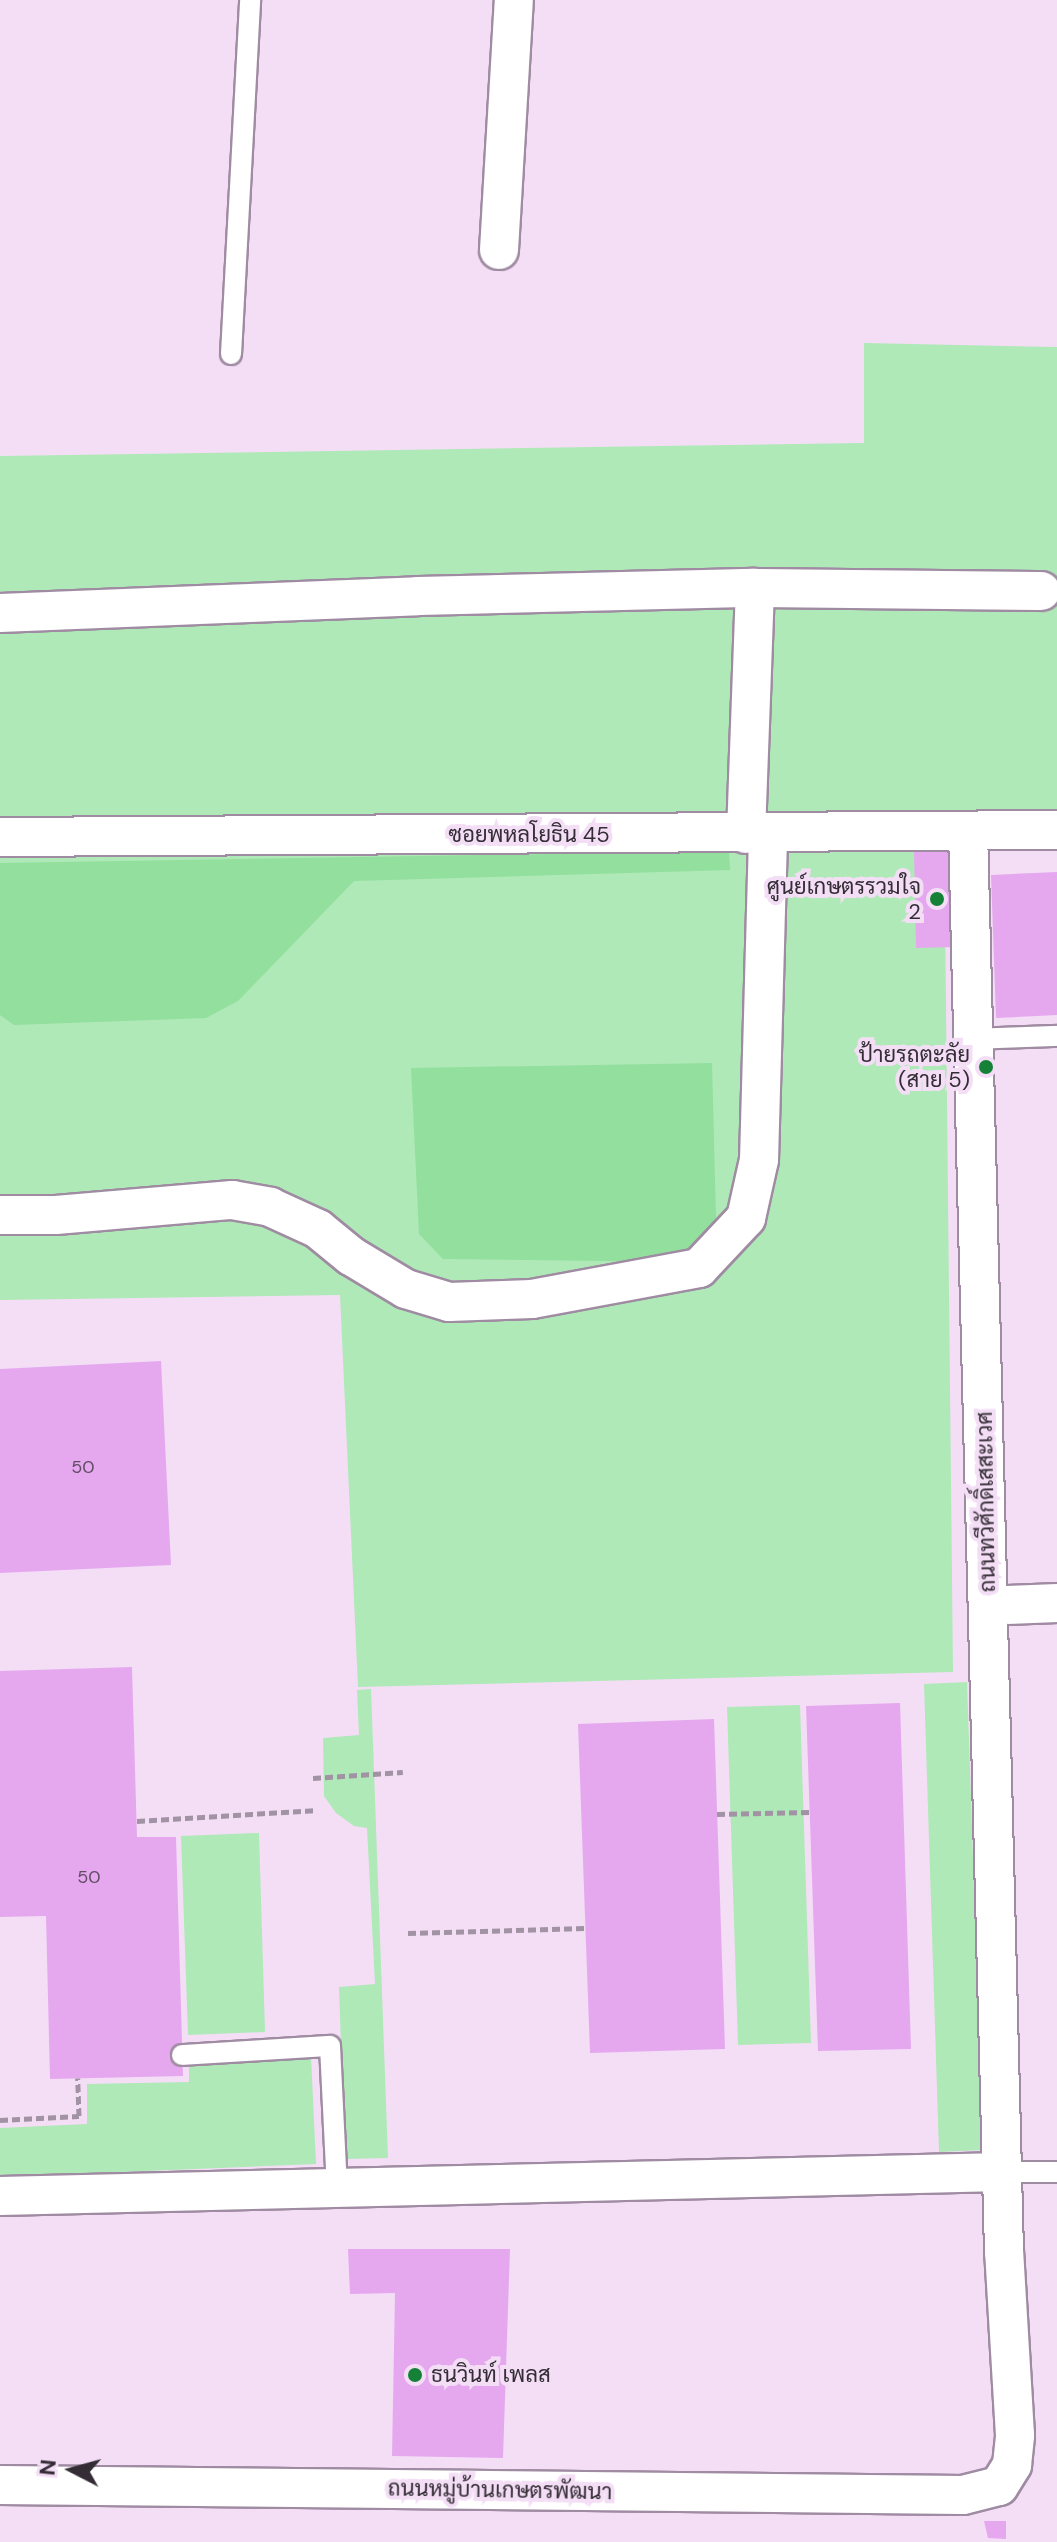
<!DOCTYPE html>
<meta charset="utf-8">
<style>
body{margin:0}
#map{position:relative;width:1057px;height:2542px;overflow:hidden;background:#f3def6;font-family:"DM Sans",Sarabun,sans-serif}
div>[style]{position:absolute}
.green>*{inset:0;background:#afe9b7}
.water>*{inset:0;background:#92df9e}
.building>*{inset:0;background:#e5a8ef}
.path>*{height:5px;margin-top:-2.5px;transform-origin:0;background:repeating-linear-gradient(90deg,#a192a4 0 8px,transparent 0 12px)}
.roads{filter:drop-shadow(2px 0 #9f8ba2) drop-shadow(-2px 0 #9f8ba2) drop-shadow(0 2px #9f8ba2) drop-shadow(0 -2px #9f8ba2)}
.service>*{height:20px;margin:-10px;padding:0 10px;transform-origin:10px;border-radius:10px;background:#fff}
.minor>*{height:38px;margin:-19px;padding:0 19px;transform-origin:19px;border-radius:19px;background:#fff}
.dots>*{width:22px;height:22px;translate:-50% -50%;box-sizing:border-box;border:4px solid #f3def6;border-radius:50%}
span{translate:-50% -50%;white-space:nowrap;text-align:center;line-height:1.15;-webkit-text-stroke:8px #f3def6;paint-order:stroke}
.number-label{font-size:18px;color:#614c64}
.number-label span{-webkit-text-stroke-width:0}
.street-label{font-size:22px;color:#352d36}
.poi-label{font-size:22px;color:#352d36}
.right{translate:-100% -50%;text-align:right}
.left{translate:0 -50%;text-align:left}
.north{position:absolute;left:32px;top:2430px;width:80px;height:80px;-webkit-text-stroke:6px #f3def6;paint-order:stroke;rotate:276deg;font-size:22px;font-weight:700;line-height:32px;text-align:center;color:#352d36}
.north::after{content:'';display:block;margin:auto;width:28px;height:36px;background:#352d36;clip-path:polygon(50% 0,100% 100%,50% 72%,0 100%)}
</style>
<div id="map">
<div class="green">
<i style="clip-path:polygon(864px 343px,1057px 347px,1057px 816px,944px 816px,953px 1672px,358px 1687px,340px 1295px,0 1300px,0 456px,864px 443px)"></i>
<i style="clip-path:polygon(967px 1682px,983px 2150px,939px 2152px,924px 1684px)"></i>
<i style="clip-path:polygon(371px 1689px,388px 2158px,345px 2159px,339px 1987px,375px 1984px,367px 1828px,354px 1826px,336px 1813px,324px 1796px,323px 1738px,359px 1735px,357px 1690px)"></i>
<i style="clip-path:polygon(800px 1705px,811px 2043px,738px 2045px,727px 1707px)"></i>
<i style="clip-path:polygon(259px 1833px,265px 2032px,188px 2035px,181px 1836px)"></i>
<i style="clip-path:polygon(311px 2056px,316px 2164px,0 2177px,0 2128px,87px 2124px,87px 2084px,189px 2082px,189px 2061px)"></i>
</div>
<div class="water">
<i style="clip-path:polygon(729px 851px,730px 870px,354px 881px,238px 1001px,206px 1018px,14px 1025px,0 1015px,0 863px)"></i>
<i style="clip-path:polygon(712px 1063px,716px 1218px,684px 1262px,443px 1259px,419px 1234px,411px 1068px)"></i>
</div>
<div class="building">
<i style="clip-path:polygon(957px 850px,959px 947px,916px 948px,914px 851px)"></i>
<i style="clip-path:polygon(1057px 872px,1057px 1015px,996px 1018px,991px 875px)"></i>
<i style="clip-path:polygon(161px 1361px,171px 1565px,0 1573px,0 1369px)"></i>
<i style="clip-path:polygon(132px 1667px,137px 1837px,176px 1837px,183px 2076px,50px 2079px,46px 1916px,0 1917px,0 1671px)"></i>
<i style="clip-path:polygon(900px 1703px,911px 2049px,818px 2051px,806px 1706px)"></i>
<i style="clip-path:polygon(714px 1719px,725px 2049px,590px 2053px,578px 1724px)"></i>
<i style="clip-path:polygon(348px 2249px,510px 2249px,503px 2458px,392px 2456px,395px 2293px,350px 2294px)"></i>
<i style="clip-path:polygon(984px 2521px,1006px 2521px,1006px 2539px,988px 2538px)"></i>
</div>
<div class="path">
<i style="left:313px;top:1778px;width:90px;rotate:-3.8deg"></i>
<i style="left:717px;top:1814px;width:93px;rotate:-1.2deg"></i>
<i style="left:137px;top:1821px;width:178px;rotate:-3.5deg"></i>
<i style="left:408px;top:1933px;width:177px;rotate:-1.6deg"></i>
<i style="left:0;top:2120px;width:79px;rotate:-2.9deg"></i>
<i style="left:79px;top:2116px;width:38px;rotate:-92deg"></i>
</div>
<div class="roads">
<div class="service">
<i style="left:231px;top:354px;width:355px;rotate:-86.9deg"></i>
<i style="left:974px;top:1039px;width:83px;rotate:-2.1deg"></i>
<i style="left:182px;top:2055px;width:148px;rotate:-3.5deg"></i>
<i style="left:330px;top:2046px;width:142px;rotate:87.2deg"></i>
<i style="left:1003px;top:2172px;width:54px"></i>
</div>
<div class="minor">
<i style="left:499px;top:250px;width:250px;rotate:-86.6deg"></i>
<i style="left:755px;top:588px;width:286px;rotate:0.6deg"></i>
<i style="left:0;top:613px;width:418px;rotate:-2.3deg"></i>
<i style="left:418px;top:596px;width:337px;rotate:-1.4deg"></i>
<i style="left:755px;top:588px;width:246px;rotate:92.1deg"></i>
<i style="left:0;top:837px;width:1057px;rotate:-0.38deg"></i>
<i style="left:0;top:1215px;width:56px"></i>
<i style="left:56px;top:1215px;width:177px;rotate:-4.9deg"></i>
<i style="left:232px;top:1200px;width:39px;rotate:10deg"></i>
<i style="left:270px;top:1207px;width:53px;rotate:24.6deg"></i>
<i style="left:318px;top:1229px;width:43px;rotate:39.3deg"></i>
<i style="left:351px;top:1256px;width:64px;rotate:31deg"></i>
<i style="left:406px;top:1289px;width:45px;rotate:16.8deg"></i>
<i style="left:449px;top:1302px;width:83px;rotate:-2.1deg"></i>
<i style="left:532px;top:1299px;width:170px;rotate:-10.5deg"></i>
<i style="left:699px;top:1268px;width:69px;rotate:-46.8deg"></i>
<i style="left:746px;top:1218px;width:59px;rotate:-77.4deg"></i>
<i style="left:759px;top:1160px;width:328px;rotate:-88.4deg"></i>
<i style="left:1008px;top:1605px;width:49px;rotate:-2.3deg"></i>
<i style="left:0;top:2196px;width:1003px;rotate:-1.37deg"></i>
<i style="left:0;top:2485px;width:963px;rotate:0.59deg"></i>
<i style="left:963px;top:2495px;width:37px;rotate:-14deg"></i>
<i style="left:999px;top:2486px;width:25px;rotate:-58deg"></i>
<i style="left:1012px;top:2465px;width:30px;rotate:-84deg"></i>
<i style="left:1015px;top:2435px;width:183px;rotate:-93.4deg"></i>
<i style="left:1004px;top:2252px;width:1421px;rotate:-91.45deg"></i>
</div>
</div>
<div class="dots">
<i style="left:937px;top:899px;background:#148137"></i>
<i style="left:986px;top:1067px;background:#148137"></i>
<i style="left:415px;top:2375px;background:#148137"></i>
</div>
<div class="number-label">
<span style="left:83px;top:1467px">50</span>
<span style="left:89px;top:1877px">50</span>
</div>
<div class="street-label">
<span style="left:529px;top:835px">ซอยพหลโยธิน 45</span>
<span style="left:986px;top:1502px;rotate:-91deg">ถนนทวีศักดิ์เสสะเวศ</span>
<span style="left:500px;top:2490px;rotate:1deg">ถนนหมู่บ้านเกษตรพัฒนา</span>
</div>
<div class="poi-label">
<span class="right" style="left:921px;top:899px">ศูนย์เกษตรรวมใจ<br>2</span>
<span class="right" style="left:970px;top:1067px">ป้ายรถตะลัย<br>(สาย 5)</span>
<span class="left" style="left:431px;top:2375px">ธนวินท์ เพลส</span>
</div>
<div class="north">N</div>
</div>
